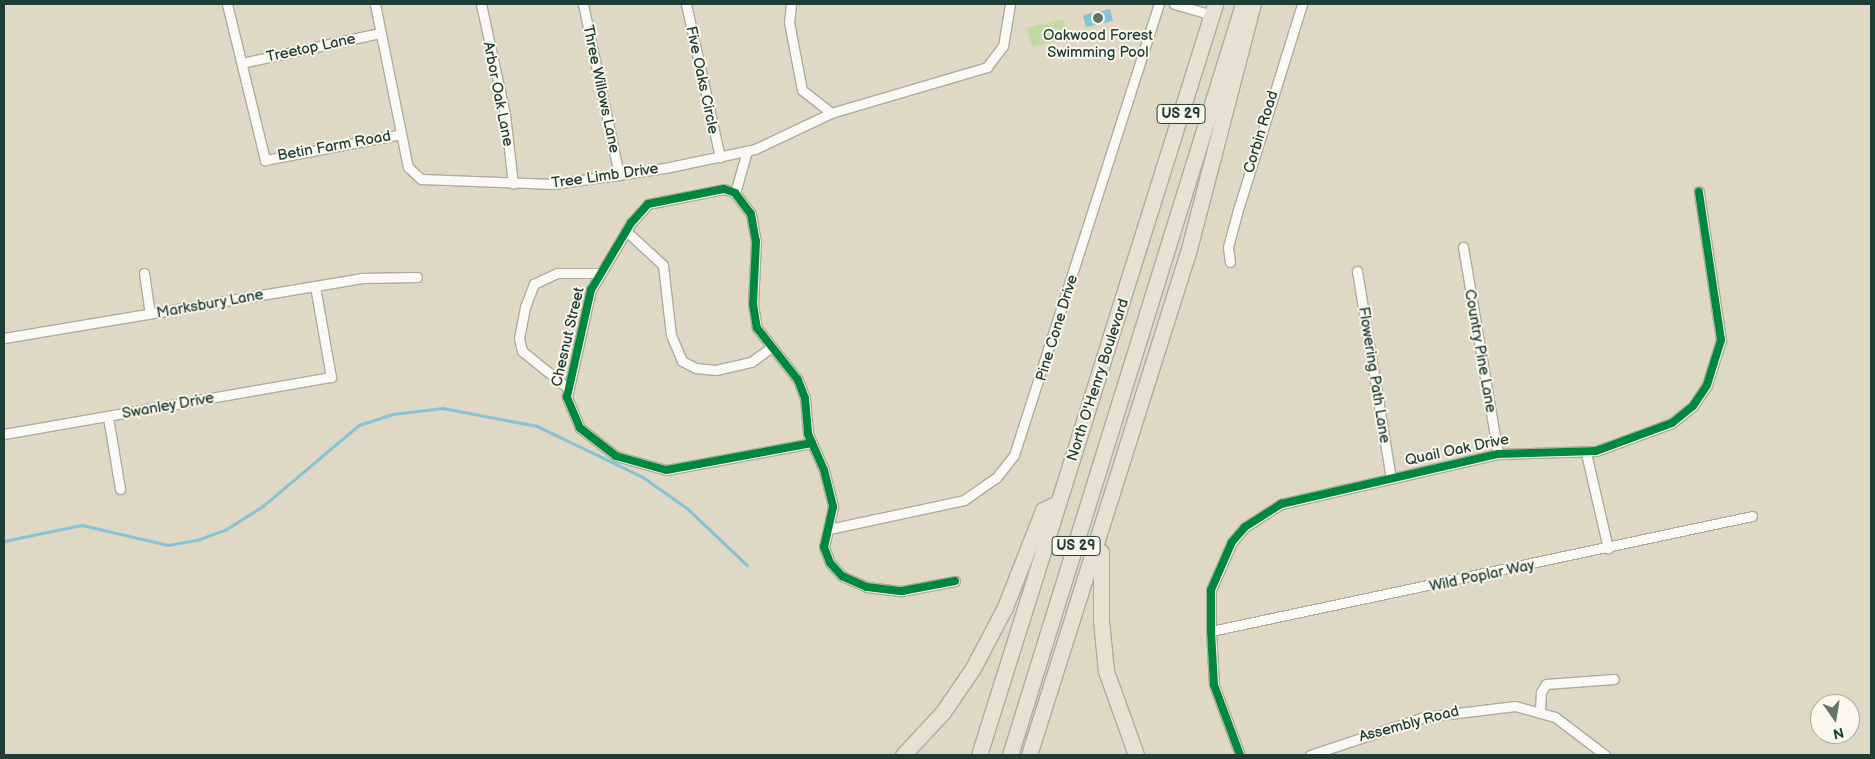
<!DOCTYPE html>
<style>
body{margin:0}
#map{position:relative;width:1875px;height:759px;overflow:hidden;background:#dfd8c5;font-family:"Balsamiq Sans",sans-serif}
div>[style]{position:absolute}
.green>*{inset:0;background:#c2d9a3}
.water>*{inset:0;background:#85c3d5}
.stream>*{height:2.5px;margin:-1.25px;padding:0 1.25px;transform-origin:1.25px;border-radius:1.25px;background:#85c3d5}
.roads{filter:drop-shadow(1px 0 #acab9e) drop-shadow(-1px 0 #acab9e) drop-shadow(0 1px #acab9e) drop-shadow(0 -1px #acab9e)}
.street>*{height:9px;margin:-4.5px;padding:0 4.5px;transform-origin:4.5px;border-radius:4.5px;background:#faf9f6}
.highway>*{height:15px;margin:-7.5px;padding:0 7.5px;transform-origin:7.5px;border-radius:7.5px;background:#e8e0d3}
.cycleway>*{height:8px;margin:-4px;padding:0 4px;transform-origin:4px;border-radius:4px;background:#00873e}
.dots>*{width:14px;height:14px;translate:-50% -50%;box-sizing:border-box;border:2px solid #fbf7ec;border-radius:50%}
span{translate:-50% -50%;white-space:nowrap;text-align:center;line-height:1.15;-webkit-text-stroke:4px #fbf7ec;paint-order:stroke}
.shield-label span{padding:1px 4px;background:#fbf7ec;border:1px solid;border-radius:4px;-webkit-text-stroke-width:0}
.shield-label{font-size:14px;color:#1f3d34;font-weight:700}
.poi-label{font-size:15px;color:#1f3d34}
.street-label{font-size:15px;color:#1f3d34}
.frame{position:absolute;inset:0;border:5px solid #1f3d34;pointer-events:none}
.north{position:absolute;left:1810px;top:694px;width:50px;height:50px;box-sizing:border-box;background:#fbf7ec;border:1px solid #a3ada2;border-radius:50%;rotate:167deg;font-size:14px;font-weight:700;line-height:20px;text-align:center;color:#1f3d34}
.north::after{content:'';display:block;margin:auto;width:18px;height:22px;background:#627367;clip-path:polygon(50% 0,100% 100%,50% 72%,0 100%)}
</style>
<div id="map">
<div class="green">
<i style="clip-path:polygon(1063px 19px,1068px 38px,1032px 47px,1027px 28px)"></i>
</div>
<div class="water">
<i style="clip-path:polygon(1110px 9px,1113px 21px,1086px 27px,1083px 15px)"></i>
</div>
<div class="stream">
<i style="left:4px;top:541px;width:80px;rotate:-11.6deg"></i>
<i style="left:82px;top:525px;width:88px;rotate:13.1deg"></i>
<i style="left:168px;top:545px;width:29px;rotate:-10deg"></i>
<i style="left:197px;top:540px;width:30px;rotate:-20deg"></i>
<i style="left:225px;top:530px;width:45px;rotate:-32.3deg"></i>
<i style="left:263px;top:506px;width:126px;rotate:-40.2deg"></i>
<i style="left:359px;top:425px;width:36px;rotate:-18deg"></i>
<i style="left:393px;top:414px;width:50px;rotate:-6.8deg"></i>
<i style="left:443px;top:408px;width:96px;rotate:10.8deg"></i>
<i style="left:537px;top:426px;width:118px;rotate:25.7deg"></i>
<i style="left:643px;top:477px;width:54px;rotate:35.2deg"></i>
<i style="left:687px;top:508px;width:83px;rotate:43.5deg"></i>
</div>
<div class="roads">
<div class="street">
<i style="left:227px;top:4px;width:161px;rotate:76.3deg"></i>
<i style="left:265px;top:160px;width:138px;rotate:-10.8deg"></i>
<i style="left:375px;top:4px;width:166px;rotate:78.6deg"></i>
<i style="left:408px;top:167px;width:18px;rotate:43deg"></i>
<i style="left:421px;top:179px;width:133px;rotate:2.2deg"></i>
<i style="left:554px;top:184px;width:112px;rotate:-8.2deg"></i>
<i style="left:665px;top:168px;width:92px;rotate:-11.9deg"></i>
<i style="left:755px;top:149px;width:84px;rotate:-25.3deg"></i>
<i style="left:481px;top:4px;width:113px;rotate:77.7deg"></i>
<i style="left:505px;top:114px;width:70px;rotate:83.5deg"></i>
<i style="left:583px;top:4px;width:175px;rotate:78.1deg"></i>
<i style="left:686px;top:4px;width:157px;rotate:77.5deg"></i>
<i style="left:791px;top:4px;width:18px;rotate:96deg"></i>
<i style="left:789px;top:22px;width:69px;rotate:79.2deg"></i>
<i style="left:802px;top:90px;width:37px;rotate:38deg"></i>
<i style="left:831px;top:113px;width:163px;rotate:-16.4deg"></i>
<i style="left:987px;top:67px;width:26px;rotate:-53deg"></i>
<i style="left:1003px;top:46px;width:43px;rotate:-80.5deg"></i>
<i style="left:1174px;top:4px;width:40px;rotate:16deg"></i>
<i style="left:242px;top:63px;width:141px;rotate:-12.3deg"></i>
<i style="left:735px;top:193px;width:44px;rotate:-74.1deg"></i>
<i style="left:626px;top:231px;width:50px;rotate:42.6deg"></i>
<i style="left:663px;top:265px;width:70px;rotate:83.5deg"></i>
<i style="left:671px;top:335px;width:28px;rotate:67deg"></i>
<i style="left:682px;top:361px;width:16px;rotate:27deg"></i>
<i style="left:696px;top:368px;width:20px;rotate:6deg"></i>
<i style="left:716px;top:370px;width:36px;rotate:-13deg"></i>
<i style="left:751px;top:362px;width:24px;rotate:-36deg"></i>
<i style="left:1463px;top:247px;width:210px;rotate:80.4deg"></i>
<i style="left:1230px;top:262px;width:15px;rotate:-98deg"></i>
<i style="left:1228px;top:247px;width:35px;rotate:-75deg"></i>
<i style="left:1237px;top:213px;width:219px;rotate:-72.7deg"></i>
<i style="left:1357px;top:271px;width:210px;rotate:80.7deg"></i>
<i style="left:144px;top:273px;width:41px;rotate:81.7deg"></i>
<i style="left:4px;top:338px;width:362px;rotate:-9.5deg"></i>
<i style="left:361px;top:278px;width:56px;rotate:-1deg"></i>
<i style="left:569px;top:389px;width:60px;rotate:-141deg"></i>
<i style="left:522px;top:351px;width:13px;rotate:-103deg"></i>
<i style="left:519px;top:338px;width:32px;rotate:-79deg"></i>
<i style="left:525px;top:307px;width:25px;rotate:-69deg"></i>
<i style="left:534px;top:284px;width:9px;rotate:-27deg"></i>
<i style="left:542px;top:280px;width:17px;rotate:-25deg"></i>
<i style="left:557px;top:273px;width:44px"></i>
<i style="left:108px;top:417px;width:73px;rotate:80.5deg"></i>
<i style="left:4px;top:434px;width:332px;rotate:-9.9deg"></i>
<i style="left:331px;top:377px;width:92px;rotate:-100deg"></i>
<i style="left:812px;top:443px;width:148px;rotate:169.5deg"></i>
<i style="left:666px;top:470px;width:52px;rotate:-164.4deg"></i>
<i style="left:616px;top:456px;width:46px;rotate:-142.1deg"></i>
<i style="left:580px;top:428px;width:34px;rotate:-113deg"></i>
<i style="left:567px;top:397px;width:110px;rotate:-77.4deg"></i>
<i style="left:591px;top:290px;width:78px;rotate:-59.2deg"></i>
<i style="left:631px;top:223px;width:25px;rotate:-48deg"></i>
<i style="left:648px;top:204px;width:77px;rotate:-11.2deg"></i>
<i style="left:724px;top:189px;width:12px;rotate:20deg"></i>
<i style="left:735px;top:193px;width:26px;rotate:53deg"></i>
<i style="left:751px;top:214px;width:27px;rotate:80deg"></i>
<i style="left:756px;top:241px;width:63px;rotate:92.7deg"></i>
<i style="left:753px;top:304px;width:24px;rotate:81deg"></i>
<i style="left:757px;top:328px;width:66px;rotate:51.7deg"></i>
<i style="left:798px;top:380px;width:19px;rotate:69deg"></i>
<i style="left:805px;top:398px;width:36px;rotate:85deg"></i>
<i style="left:808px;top:434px;width:39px;rotate:66deg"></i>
<i style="left:824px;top:470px;width:38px;rotate:76deg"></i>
<i style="left:833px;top:507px;width:41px;rotate:102.7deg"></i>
<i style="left:824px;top:547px;width:17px;rotate:69deg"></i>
<i style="left:830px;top:563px;width:18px;rotate:47deg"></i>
<i style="left:842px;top:576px;width:27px;rotate:24deg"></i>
<i style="left:867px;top:587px;width:35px;rotate:7deg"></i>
<i style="left:902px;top:591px;width:54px;rotate:-10.7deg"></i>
<i style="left:1586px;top:453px;width:98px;rotate:77deg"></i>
<i style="left:829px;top:529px;width:138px;rotate:-12.1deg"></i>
<i style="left:964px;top:500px;width:39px;rotate:-35deg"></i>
<i style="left:996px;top:478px;width:29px;rotate:-52deg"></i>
<i style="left:1014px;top:455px;width:474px;rotate:-72.2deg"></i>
<i style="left:1211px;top:631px;width:553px;rotate:-12deg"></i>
<i style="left:1540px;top:710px;width:18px;rotate:-87deg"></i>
<i style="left:1541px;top:692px;width:9px;rotate:-58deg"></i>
<i style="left:1546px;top:684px;width:68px;rotate:-4.2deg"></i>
<i style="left:1240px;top:755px;width:75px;rotate:-110.4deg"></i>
<i style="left:1214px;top:685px;width:54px;rotate:-93.2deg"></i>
<i style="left:1211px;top:631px;width:41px;rotate:-90deg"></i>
<i style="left:1211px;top:590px;width:52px;rotate:-66.4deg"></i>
<i style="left:1232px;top:542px;width:20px;rotate:-49deg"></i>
<i style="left:1245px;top:527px;width:43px;rotate:-32.6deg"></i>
<i style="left:1281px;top:504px;width:223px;rotate:-13deg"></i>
<i style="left:1498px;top:454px;width:98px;rotate:-1.8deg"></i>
<i style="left:1596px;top:451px;width:81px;rotate:-20.2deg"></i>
<i style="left:1672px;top:423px;width:27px;rotate:-39deg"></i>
<i style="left:1693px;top:406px;width:25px;rotate:-56deg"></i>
<i style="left:1707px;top:385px;width:47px;rotate:-72.7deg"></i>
<i style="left:1721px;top:340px;width:150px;rotate:-98.5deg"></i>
<i style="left:1310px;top:755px;width:120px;rotate:-18.4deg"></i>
<i style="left:1424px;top:717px;width:92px;rotate:-6.9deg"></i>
<i style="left:1515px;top:706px;width:41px;rotate:15.4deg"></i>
<i style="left:1555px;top:717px;width:63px;rotate:37.2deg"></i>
</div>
<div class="highway">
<i style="left:1101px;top:552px;width:69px;rotate:90deg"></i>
<i style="left:1101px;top:621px;width:50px;rotate:84.3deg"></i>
<i style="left:1106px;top:671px;width:89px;rotate:70.3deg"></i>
<i style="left:903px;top:755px;width:59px;rotate:-47.1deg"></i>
<i style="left:943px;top:712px;width:53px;rotate:-55.7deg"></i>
<i style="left:973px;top:668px;width:69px;rotate:-62.3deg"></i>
<i style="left:1005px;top:607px;width:104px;rotate:-68.6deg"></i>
<i style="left:1043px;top:510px;width:17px;rotate:-25deg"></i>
<i style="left:979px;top:755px;width:787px;rotate:-72.55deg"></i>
<i style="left:1010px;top:755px;width:786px;rotate:-72.76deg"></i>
<i style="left:1029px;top:755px;width:531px;rotate:-72.45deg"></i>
<i style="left:1189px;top:249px;width:253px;rotate:-75.4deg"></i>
</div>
</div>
<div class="cycleway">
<i style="left:812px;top:443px;width:148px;rotate:169.5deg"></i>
<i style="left:666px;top:470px;width:52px;rotate:-164.4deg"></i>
<i style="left:616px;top:456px;width:46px;rotate:-142.1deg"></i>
<i style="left:580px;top:428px;width:34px;rotate:-113deg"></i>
<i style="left:567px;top:397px;width:110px;rotate:-77.4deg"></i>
<i style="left:591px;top:290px;width:78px;rotate:-59.2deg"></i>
<i style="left:631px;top:223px;width:25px;rotate:-48deg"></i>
<i style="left:648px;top:204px;width:77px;rotate:-11.2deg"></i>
<i style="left:724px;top:189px;width:12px;rotate:20deg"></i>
<i style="left:735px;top:193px;width:26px;rotate:53deg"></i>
<i style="left:751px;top:214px;width:27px;rotate:80deg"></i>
<i style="left:756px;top:241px;width:63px;rotate:92.7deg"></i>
<i style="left:753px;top:304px;width:24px;rotate:81deg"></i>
<i style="left:757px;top:328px;width:66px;rotate:51.7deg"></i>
<i style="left:798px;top:380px;width:19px;rotate:69deg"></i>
<i style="left:805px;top:398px;width:36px;rotate:85deg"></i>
<i style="left:808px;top:434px;width:39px;rotate:66deg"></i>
<i style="left:824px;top:470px;width:38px;rotate:76deg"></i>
<i style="left:833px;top:507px;width:41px;rotate:102.7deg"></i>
<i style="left:824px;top:547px;width:17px;rotate:69deg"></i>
<i style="left:830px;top:563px;width:18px;rotate:47deg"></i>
<i style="left:842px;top:576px;width:27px;rotate:24deg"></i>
<i style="left:867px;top:587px;width:35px;rotate:7deg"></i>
<i style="left:902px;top:591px;width:54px;rotate:-10.7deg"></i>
<i style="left:1240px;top:755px;width:75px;rotate:-110.4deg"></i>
<i style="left:1214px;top:685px;width:54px;rotate:-93.2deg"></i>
<i style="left:1211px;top:631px;width:41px;rotate:-90deg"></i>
<i style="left:1211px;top:590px;width:52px;rotate:-66.4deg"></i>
<i style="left:1232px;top:542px;width:20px;rotate:-49deg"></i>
<i style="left:1245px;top:527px;width:43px;rotate:-32.6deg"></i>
<i style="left:1281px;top:504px;width:223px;rotate:-13deg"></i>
<i style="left:1498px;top:454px;width:98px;rotate:-1.8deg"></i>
<i style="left:1596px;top:451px;width:81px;rotate:-20.2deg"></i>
<i style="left:1672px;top:423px;width:27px;rotate:-39deg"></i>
<i style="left:1693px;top:406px;width:25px;rotate:-56deg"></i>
<i style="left:1707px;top:385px;width:47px;rotate:-72.7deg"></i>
<i style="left:1721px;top:340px;width:150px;rotate:-98.5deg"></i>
</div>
<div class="dots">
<i style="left:1098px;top:18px;background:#627367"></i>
</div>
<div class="shield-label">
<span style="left:1181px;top:114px">US 29</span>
<span style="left:1076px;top:546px">US 29</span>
</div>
<div class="poi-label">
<span style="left:1098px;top:44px">Oakwood Forest<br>Swimming Pool</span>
</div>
<div class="street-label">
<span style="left:311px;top:48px;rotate:-12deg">Treetop Lane</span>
<span style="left:702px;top:80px;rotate:78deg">Five Oaks Circle</span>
<span style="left:601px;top:89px;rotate:78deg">Three Willows Lane</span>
<span style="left:498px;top:94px;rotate:79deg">Arbor Oak Lane</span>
<span style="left:1261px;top:132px;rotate:-73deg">Corbin Road</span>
<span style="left:334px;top:146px;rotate:-10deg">Betin Farm Road</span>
<span style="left:605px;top:176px;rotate:-8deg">Tree Limb Drive</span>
<span style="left:210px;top:304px;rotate:-10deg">Marksbury Lane</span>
<span style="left:1057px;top:328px;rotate:-73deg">Pine Cone Drive</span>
<span style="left:568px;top:337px;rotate:-77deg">Chesnut Street</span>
<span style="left:1480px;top:351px;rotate:80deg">Country Pine Lane</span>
<span style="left:1374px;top:375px;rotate:81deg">Flowering Path Lane</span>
<span style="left:1098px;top:380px;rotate:-72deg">North O'Henry Boulevard</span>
<span style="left:168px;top:406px;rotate:-10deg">Swanley Drive</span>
<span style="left:1457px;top:450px;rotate:-12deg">Quail Oak Drive</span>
<span style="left:1482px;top:576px;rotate:-12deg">Wild Poplar Way</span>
<span style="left:1409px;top:724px;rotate:-15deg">Assembly Road</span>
</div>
<div class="frame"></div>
<div class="north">N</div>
</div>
